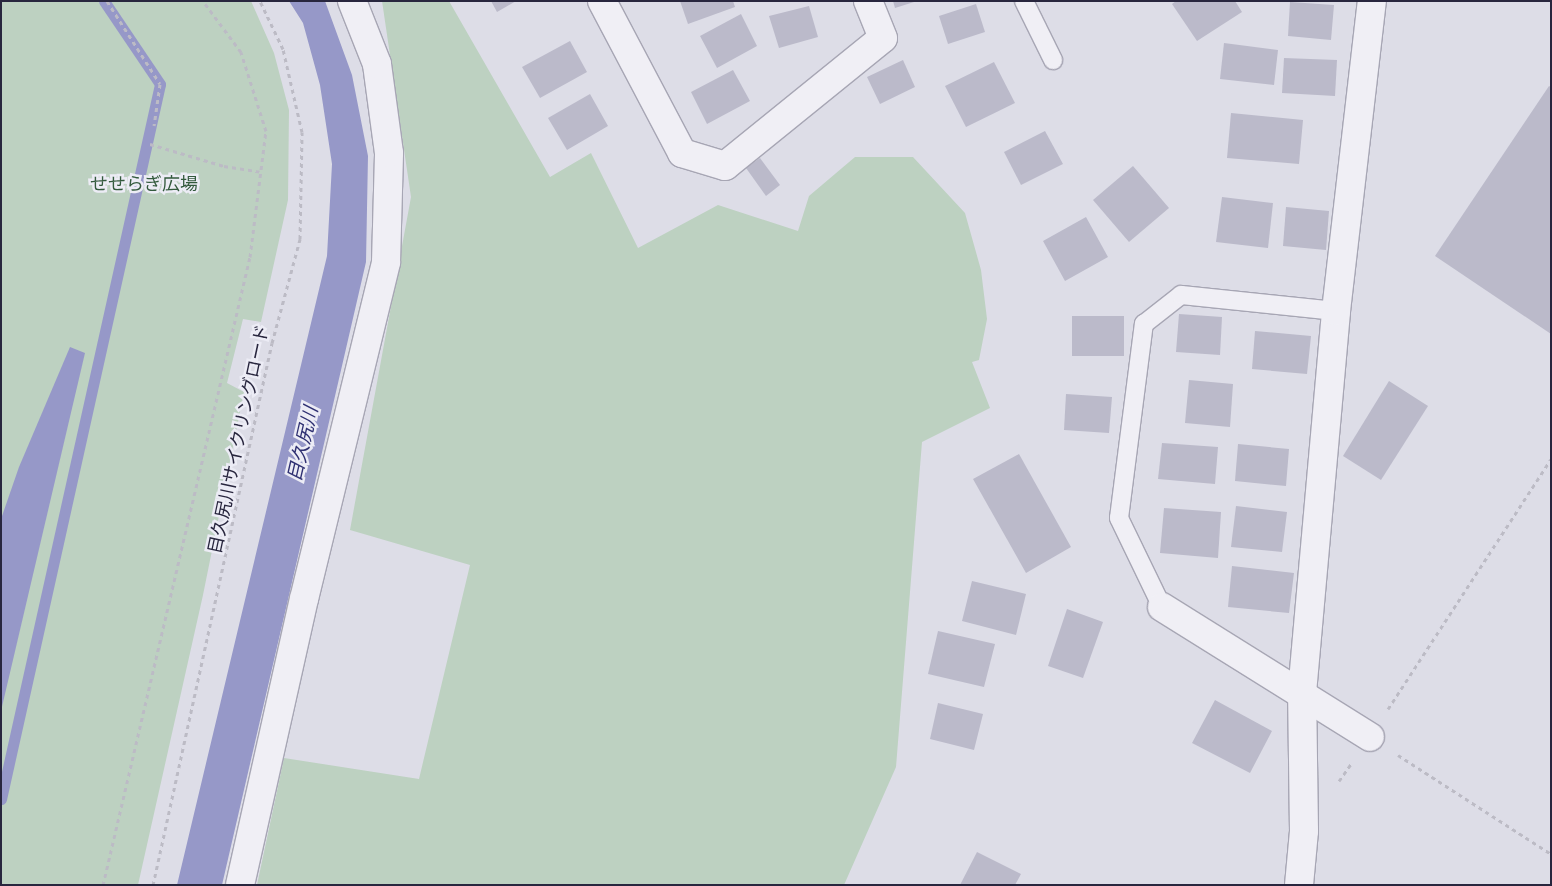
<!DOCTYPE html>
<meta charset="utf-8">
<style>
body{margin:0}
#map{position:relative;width:1552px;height:886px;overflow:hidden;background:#dddde7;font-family:Manrope,"Noto Sans JP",sans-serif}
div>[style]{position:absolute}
.green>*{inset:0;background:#bdd1c1}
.water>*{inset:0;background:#9698c8}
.stream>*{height:11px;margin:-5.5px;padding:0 5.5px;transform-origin:5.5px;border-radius:5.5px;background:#9698c8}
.building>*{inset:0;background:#bbbaca}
.path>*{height:3px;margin-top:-1.5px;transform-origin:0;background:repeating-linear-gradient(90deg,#bcbbc5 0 4px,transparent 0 8px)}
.roads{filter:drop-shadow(1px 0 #a7a6b4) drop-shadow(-1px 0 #a7a6b4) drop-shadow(0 1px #a7a6b4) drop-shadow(0 -1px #a7a6b4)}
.lane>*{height:18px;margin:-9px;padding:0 9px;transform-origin:9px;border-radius:9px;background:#f0eff5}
.street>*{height:28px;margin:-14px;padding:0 14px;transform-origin:14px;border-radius:14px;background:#f0eff5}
span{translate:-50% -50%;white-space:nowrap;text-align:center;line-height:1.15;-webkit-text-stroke:5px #ececf5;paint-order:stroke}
.park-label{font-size:18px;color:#335a3d}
.street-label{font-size:18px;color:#28263e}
.water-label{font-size:19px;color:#2f3072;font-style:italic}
.frame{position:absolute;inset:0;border:2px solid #28263e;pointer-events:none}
</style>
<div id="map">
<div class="green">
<i style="clip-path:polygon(1px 1px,251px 1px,274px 53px,289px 110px,288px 200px,261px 322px,243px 319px,227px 383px,244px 392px,203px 595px,138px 885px,1px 885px)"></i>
<i style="clip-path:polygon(382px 1px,449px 1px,550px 177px,591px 153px,638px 248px,718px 205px,798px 231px,809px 196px,855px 157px,913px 157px,965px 213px,981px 270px,987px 319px,979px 360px,972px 362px,990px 408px,922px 442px,896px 767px,844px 885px,257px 885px,284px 758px,419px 779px,470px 565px,350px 530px,411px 197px)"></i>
</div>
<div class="water">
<i style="clip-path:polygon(289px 1px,325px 1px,352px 75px,368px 156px,366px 262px,222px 885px,177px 885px,327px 256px,332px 164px,320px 85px,303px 23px)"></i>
<i style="clip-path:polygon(70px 347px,85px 353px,1px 711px,1px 519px,19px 467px)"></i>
</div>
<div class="stream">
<i style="left:1px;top:799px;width:732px;rotate:-77.46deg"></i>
<i style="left:160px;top:84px;width:100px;rotate:-124deg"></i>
</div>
<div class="building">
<i style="clip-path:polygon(491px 1px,516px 1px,497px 12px)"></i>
<i style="clip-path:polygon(680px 1px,733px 1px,735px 7px,688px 24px)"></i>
<i style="clip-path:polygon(893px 1px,914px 1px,914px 2px,895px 8px)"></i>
<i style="clip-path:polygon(1176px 1px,1235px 1px,1242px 12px,1197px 41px,1172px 4px)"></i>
<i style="clip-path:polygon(1290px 2px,1334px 5px,1331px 40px,1288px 36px)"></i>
<i style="clip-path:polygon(976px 4px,985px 32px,948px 44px,939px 16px)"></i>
<i style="clip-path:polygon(809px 6px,818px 37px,779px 48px,769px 16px)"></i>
<i style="clip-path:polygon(741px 14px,757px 46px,717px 68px,700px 36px)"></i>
<i style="clip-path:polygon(570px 41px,587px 72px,540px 98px,522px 67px)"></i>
<i style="clip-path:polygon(1224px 43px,1278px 50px,1274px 85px,1220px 79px)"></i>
<i style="clip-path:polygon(1284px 58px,1337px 60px,1335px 96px,1282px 93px)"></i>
<i style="clip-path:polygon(903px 60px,915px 87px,880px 104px,867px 77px)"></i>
<i style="clip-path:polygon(994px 62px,1015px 103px,966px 127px,945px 86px)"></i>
<i style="clip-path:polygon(733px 70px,750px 101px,707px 124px,691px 92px)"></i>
<i style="clip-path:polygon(1549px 86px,1551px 87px,1551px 334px,1435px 256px)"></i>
<i style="clip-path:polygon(590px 94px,608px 126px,567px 150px,548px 118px)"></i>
<i style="clip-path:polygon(1231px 113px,1303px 120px,1299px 164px,1227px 158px)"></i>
<i style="clip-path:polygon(1045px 131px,1063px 164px,1021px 185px,1004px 152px)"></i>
<i style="clip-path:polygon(760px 158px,780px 185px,766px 196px,746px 168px)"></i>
<i style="clip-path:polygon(1133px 166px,1169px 208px,1129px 242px,1093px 200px)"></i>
<i style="clip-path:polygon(1222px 197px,1273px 203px,1268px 248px,1216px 242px)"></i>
<i style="clip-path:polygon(1286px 207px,1329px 211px,1326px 250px,1283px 246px)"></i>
<i style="clip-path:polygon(1086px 217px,1108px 257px,1065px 281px,1043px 241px)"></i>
<i style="clip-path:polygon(1179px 314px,1222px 317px,1220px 355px,1176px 352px)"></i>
<i style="clip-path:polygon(1072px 316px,1124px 316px,1124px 356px,1072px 356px)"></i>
<i style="clip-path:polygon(1255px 331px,1311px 336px,1307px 374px,1252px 369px)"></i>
<i style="clip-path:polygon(1189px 380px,1233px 384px,1230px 427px,1185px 423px)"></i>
<i style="clip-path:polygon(1389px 381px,1428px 406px,1381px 480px,1343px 456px)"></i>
<i style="clip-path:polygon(1066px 394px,1112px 397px,1109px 433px,1064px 430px)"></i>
<i style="clip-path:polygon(1162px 443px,1218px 447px,1215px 484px,1158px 479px)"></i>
<i style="clip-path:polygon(1238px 444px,1289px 449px,1286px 486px,1235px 481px)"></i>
<i style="clip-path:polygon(1019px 454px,1071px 547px,1026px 573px,973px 479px)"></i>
<i style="clip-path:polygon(1236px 506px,1287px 512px,1282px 552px,1231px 547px)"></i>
<i style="clip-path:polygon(1164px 508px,1221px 512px,1218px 558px,1160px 553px)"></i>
<i style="clip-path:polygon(1232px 566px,1294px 573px,1289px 613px,1228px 607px)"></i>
<i style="clip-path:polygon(972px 581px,1026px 594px,1016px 635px,962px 621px)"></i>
<i style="clip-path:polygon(1067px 609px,1103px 622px,1083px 678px,1048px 666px)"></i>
<i style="clip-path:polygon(938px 631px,995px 644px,984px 687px,928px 674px)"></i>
<i style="clip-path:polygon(1215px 700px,1272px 731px,1250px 773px,1192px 743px)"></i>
<i style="clip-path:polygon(938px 703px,983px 714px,974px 750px,930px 739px)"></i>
<i style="clip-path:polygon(977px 852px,1021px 874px,1015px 885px,960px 885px)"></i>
</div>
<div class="path">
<i style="left:107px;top:1px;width:98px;rotate:57.4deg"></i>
<i style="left:160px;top:84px;width:42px;rotate:98.1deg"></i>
<i style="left:150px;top:144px;width:77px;rotate:16.6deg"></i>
<i style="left:224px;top:166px;width:36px;rotate:9deg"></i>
<i style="left:1388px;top:709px;width:298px;rotate:-56.9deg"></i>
<i style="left:1398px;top:755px;width:182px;rotate:32.9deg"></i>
<i style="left:1339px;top:781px;width:21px;rotate:-55deg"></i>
<i style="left:103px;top:885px;width:645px;rotate:-76.83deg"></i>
<i style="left:250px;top:257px;width:127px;rotate:-82.8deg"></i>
<i style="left:266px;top:131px;width:83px;rotate:-107.6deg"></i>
<i style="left:241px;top:52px;width:64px;rotate:-126.7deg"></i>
<i style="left:153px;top:885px;width:555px;rotate:-77.62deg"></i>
<i style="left:272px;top:343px;width:108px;rotate:-74.9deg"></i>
<i style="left:300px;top:239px;width:107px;rotate:-88.9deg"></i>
<i style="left:302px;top:132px;width:85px;rotate:-102.9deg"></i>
<i style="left:283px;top:49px;width:53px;rotate:-115.6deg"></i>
</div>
<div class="roads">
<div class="lane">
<i style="left:1024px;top:1px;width:66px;rotate:63.8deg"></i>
<i style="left:1162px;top:607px;width:99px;rotate:-115.8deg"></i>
<i style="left:1119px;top:518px;width:196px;rotate:-82.7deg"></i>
<i style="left:1144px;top:324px;width:47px;rotate:-38.1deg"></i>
<i style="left:1181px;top:295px;width:156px;rotate:5.9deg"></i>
</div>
<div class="street">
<i style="left:602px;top:1px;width:172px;rotate:62.2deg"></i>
<i style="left:682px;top:153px;width:45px;rotate:16.8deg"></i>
<i style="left:725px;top:166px;width:203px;rotate:-39deg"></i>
<i style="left:883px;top:38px;width:40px;rotate:-112deg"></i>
<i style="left:1162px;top:607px;width:245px;rotate:32deg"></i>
<i style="left:240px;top:885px;width:293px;rotate:-77.4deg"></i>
<i style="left:304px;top:599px;width:347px;rotate:-76.3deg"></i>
<i style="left:386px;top:262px;width:109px;rotate:-88.4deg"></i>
<i style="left:389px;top:153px;width:90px;rotate:-97.7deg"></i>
<i style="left:377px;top:64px;width:68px;rotate:-111.6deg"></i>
<i style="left:1299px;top:885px;width:54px;rotate:-84.7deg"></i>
<i style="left:1304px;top:831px;width:138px;rotate:-90.8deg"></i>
<i style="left:1302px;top:693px;width:384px;rotate:-84.9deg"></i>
<i style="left:1336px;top:311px;width:312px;rotate:-83.4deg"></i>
</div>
</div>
<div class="park-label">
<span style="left:144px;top:183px">せせらぎ広場</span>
</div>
<div class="street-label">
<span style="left:238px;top:439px;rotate:-78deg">目久尻川サイクリングロード</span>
</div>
<div class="water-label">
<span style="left:303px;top:444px;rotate:-77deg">目久尻川</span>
</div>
<div class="frame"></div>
</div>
